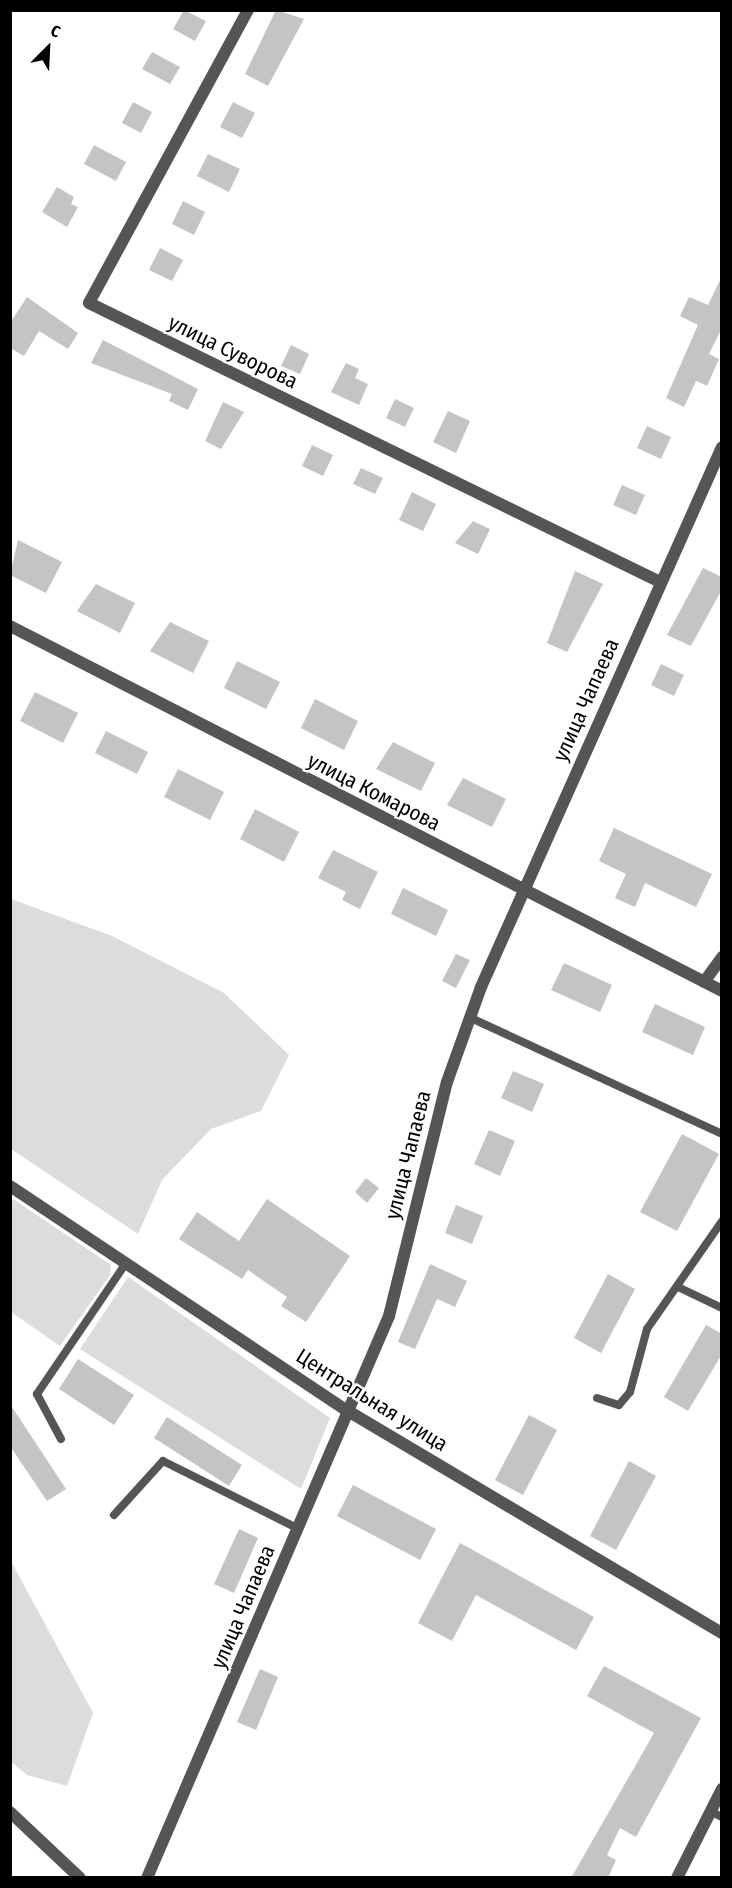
<!DOCTYPE html>
<meta charset="utf-8">
<style>
body{margin:0}
#map{position:relative;width:732px;height:1888px;overflow:hidden;background:#fff;font-family:"Fira Sans Condensed",sans-serif}
div>[style]{position:absolute}
.green>*{inset:0;background:#dcdcdc}
.building>*{inset:0;background:#c4c4c4}
.service>*{height:8px;margin:-4px;padding:0 4px;transform-origin:4px;border-radius:4px;background:#555}
.minor>*{height:12px;margin:-6px;padding:0 6px;transform-origin:6px;border-radius:6px;background:#555}
span{translate:-50% -50%;white-space:nowrap;text-align:center;line-height:1.15;-webkit-text-stroke:4.5px #fff;paint-order:stroke}
.street-label{font-size:21px;color:#000}
.frame{position:absolute;inset:0;border:12px solid #000;pointer-events:none}
.north{position:absolute;left:18px;top:18px;width:60px;height:60px;-webkit-text-stroke:4px #fff;paint-order:stroke;rotate:24deg;font-size:16px;font-weight:700;line-height:24px;text-align:center;color:#000}
.north::after{content:'';display:block;margin:auto;width:21px;height:27px;background:#000;clip-path:polygon(50% 0,100% 100%,50% 72%,0 100%)}
</style>
<div id="map">
<div class="green">
<i style="clip-path:polygon(11px 899px,112px 936px,224px 993px,289px 1055px,261px 1111px,211px 1129px,162px 1180px,138px 1234px,11px 1149px)"></i>
<i style="clip-path:polygon(10px 1197px,111px 1265px,110px 1275px,60px 1346px,11px 1312px)"></i>
<i style="clip-path:polygon(128px 1277px,330px 1418px,301px 1489px,80px 1349px)"></i>
<i style="clip-path:polygon(11px 1561px,93px 1713px,67px 1786px,27px 1775px,11px 1762px)"></i>
</div>
<div class="building">
<i style="clip-path:polygon(184px 10px,206px 21px,195px 41px,173px 29px)"></i>
<i style="clip-path:polygon(276px 10px,304px 19px,268px 86px,245px 74px)"></i>
<i style="clip-path:polygon(152px 52px,180px 67px,170px 84px,142px 69px)"></i>
<i style="clip-path:polygon(133px 102px,152px 112px,141px 133px,122px 123px)"></i>
<i style="clip-path:polygon(233px 102px,255px 113px,242px 138px,220px 127px)"></i>
<i style="clip-path:polygon(94px 145px,126px 162px,116px 181px,84px 164px)"></i>
<i style="clip-path:polygon(208px 154px,240px 169px,229px 192px,197px 176px)"></i>
<i style="clip-path:polygon(57px 187px,74px 197px,71px 204px,78px 207px,67px 227px,42px 212px)"></i>
<i style="clip-path:polygon(183px 201px,205px 212px,194px 235px,172px 224px)"></i>
<i style="clip-path:polygon(160px 248px,183px 260px,172px 281px,149px 270px)"></i>
<i style="clip-path:polygon(722px 276px,722px 328px,709px 354px,719px 359px,707px 386px,696px 381px,684px 407px,666px 398px,698px 325px,680px 316px,689px 297px,708px 305px)"></i>
<i style="clip-path:polygon(27px 297px,78px 333px,68px 349px,39px 331px,24px 356px,10px 348px,10px 323px)"></i>
<i style="clip-path:polygon(103px 340px,198px 389px,188px 410px,169px 401px,172px 394px,91px 363px)"></i>
<i style="clip-path:polygon(291px 345px,309px 354px,300px 374px,281px 366px)"></i>
<i style="clip-path:polygon(346px 363px,359px 369px,355px 378px,368px 384px,359px 405px,331px 392px)"></i>
<i style="clip-path:polygon(395px 399px,414px 408px,405px 427px,386px 418px)"></i>
<i style="clip-path:polygon(223px 402px,244px 412px,221px 449px,205px 441px)"></i>
<i style="clip-path:polygon(448px 411px,470px 421px,456px 453px,433px 442px)"></i>
<i style="clip-path:polygon(647px 426px,671px 437px,661px 459px,637px 448px)"></i>
<i style="clip-path:polygon(312px 445px,333px 455px,323px 476px,302px 466px)"></i>
<i style="clip-path:polygon(361px 468px,383px 478px,375px 494px,353px 484px)"></i>
<i style="clip-path:polygon(622px 485px,645px 495px,636px 515px,613px 505px)"></i>
<i style="clip-path:polygon(412px 492px,436px 504px,423px 531px,399px 520px)"></i>
<i style="clip-path:polygon(473px 521px,490px 529px,478px 554px,455px 543px)"></i>
<i style="clip-path:polygon(18px 540px,62px 562px,46px 593px,10px 575px)"></i>
<i style="clip-path:polygon(703px 568px,722px 577px,722px 589px,691px 646px,667px 635px)"></i>
<i style="clip-path:polygon(575px 571px,603px 584px,567px 652px,547px 643px)"></i>
<i style="clip-path:polygon(96px 584px,135px 603px,120px 633px,77px 611px)"></i>
<i style="clip-path:polygon(170px 622px,209px 641px,193px 673px,150px 651px)"></i>
<i style="clip-path:polygon(237px 661px,280px 682px,266px 709px,224px 688px)"></i>
<i style="clip-path:polygon(661px 664px,684px 675px,674px 696px,651px 685px)"></i>
<i style="clip-path:polygon(35px 692px,78px 713px,63px 743px,20px 721px)"></i>
<i style="clip-path:polygon(315px 699px,358px 721px,344px 750px,301px 728px)"></i>
<i style="clip-path:polygon(106px 731px,148px 752px,137px 774px,95px 753px)"></i>
<i style="clip-path:polygon(393px 742px,435px 763px,421px 791px,376px 769px)"></i>
<i style="clip-path:polygon(178px 769px,224px 792px,210px 820px,164px 797px)"></i>
<i style="clip-path:polygon(463px 778px,506px 799px,492px 827px,447px 805px)"></i>
<i style="clip-path:polygon(255px 809px,299px 832px,284px 862px,240px 839px)"></i>
<i style="clip-path:polygon(614px 828px,712px 874px,696px 907px,645px 883px,635px 907px,615px 898px,626px 874px,599px 861px)"></i>
<i style="clip-path:polygon(333px 850px,378px 872px,360px 909px,342px 900px,346px 892px,318px 878px)"></i>
<i style="clip-path:polygon(403px 888px,448px 910px,436px 936px,391px 914px)"></i>
<i style="clip-path:polygon(456px 954px,470px 960px,456px 988px,442px 981px)"></i>
<i style="clip-path:polygon(564px 963px,612px 985px,600px 1012px,551px 990px)"></i>
<i style="clip-path:polygon(655px 1004px,705px 1027px,693px 1055px,642px 1032px)"></i>
<i style="clip-path:polygon(513px 1071px,544px 1084px,532px 1112px,501px 1098px)"></i>
<i style="clip-path:polygon(489px 1130px,515px 1141px,500px 1176px,474px 1164px)"></i>
<i style="clip-path:polygon(682px 1134px,719px 1154px,677px 1231px,640px 1212px)"></i>
<i style="clip-path:polygon(366px 1178px,379px 1188px,367px 1203px,355px 1192px)"></i>
<i style="clip-path:polygon(267px 1199px,350px 1256px,306px 1322px,281px 1306px,287px 1297px,248px 1270px,242px 1279px,179px 1239px,197px 1212px,239px 1241px)"></i>
<i style="clip-path:polygon(456px 1205px,483px 1216px,472px 1244px,445px 1233px)"></i>
<i style="clip-path:polygon(430px 1264px,467px 1281px,455px 1307px,437px 1299px,415px 1349px,398px 1342px)"></i>
<i style="clip-path:polygon(608px 1274px,635px 1289px,601px 1353px,574px 1338px)"></i>
<i style="clip-path:polygon(706px 1325px,722px 1334px,722px 1354px,688px 1411px,664px 1397px)"></i>
<i style="clip-path:polygon(78px 1359px,134px 1395px,114px 1425px,59px 1389px)"></i>
<i style="clip-path:polygon(10px 1404px,66px 1489px,47px 1501px,10px 1446px)"></i>
<i style="clip-path:polygon(529px 1415px,557px 1430px,523px 1495px,495px 1480px)"></i>
<i style="clip-path:polygon(167px 1417px,242px 1465px,229px 1486px,154px 1438px)"></i>
<i style="clip-path:polygon(629px 1461px,656px 1476px,616px 1550px,590px 1536px)"></i>
<i style="clip-path:polygon(353px 1485px,436px 1529px,420px 1560px,337px 1516px)"></i>
<i style="clip-path:polygon(239px 1529px,258px 1538px,234px 1593px,214px 1584px)"></i>
<i style="clip-path:polygon(460px 1543px,594px 1617px,576px 1650px,476px 1595px,452px 1641px,418px 1623px)"></i>
<i style="clip-path:polygon(604px 1666px,701px 1718px,636px 1837px,620px 1828px,607px 1855px,616px 1860px,608px 1878px,571px 1878px,654px 1733px,587px 1696px)"></i>
<i style="clip-path:polygon(260px 1669px,278px 1677px,256px 1730px,237px 1722px)"></i>
</div>
<div class="service">
<i style="left:471px;top:1018px;width:277px;rotate:24.8deg"></i>
<i style="left:678px;top:1287px;width:49px;rotate:25.5deg"></i>
<i style="left:597px;top:1398px;width:23px;rotate:18deg"></i>
<i style="left:619px;top:1405px;width:17px;rotate:-50deg"></i>
<i style="left:630px;top:1392px;width:65px;rotate:-74.9deg"></i>
<i style="left:647px;top:1329px;width:131px;rotate:-55.2deg"></i>
<i style="left:61px;top:1439px;width:51px;rotate:-118.1deg"></i>
<i style="left:37px;top:1394px;width:158px;rotate:-55.8deg"></i>
<i style="left:114px;top:1515px;width:73px;rotate:-47.8deg"></i>
<i style="left:163px;top:1461px;width:150px;rotate:26.6deg"></i>
<i style="left:710px;top:1811px;width:13px;rotate:27deg"></i>
</div>
<div class="minor">
<i style="left:248px;top:10px;width:333px;rotate:118.5deg"></i>
<i style="left:89px;top:303px;width:636px;rotate:26.04deg"></i>
<i style="left:10px;top:626px;width:800px;rotate:27.14deg"></i>
<i style="left:704px;top:982px;width:31px;rotate:-54deg"></i>
<i style="left:10px;top:1186px;width:406px;rotate:33.7deg"></i>
<i style="left:348px;top:1411px;width:435px;rotate:30.7deg"></i>
<i style="left:10px;top:1812px;width:96px;rotate:43.3deg"></i>
<i style="left:147px;top:1878px;width:612px;rotate:-66.7deg"></i>
<i style="left:389px;top:1316px;width:241px;rotate:-76.1deg"></i>
<i style="left:447px;top:1082px;width:101px;rotate:-70.3deg"></i>
<i style="left:481px;top:987px;width:591px;rotate:-65.95deg"></i>
<i style="left:677px;top:1878px;width:100px;rotate:-63.2deg"></i>
</div>
<div class="street-label">
<span style="left:233px;top:352px;rotate:26deg">улица Суворова</span>
<span style="left:586px;top:700px;rotate:-66deg">улица Чапаева</span>
<span style="left:374px;top:792px;rotate:27deg">улица Комарова</span>
<span style="left:408px;top:1155px;rotate:-76deg">улица Чапаева</span>
<span style="left:372px;top:1400px;rotate:32deg">Центральная улица</span>
<span style="left:243px;top:1607px;rotate:-67deg">улица Чапаева</span>
</div>
<div class="frame"></div>
<div class="north">С</div>
</div>
